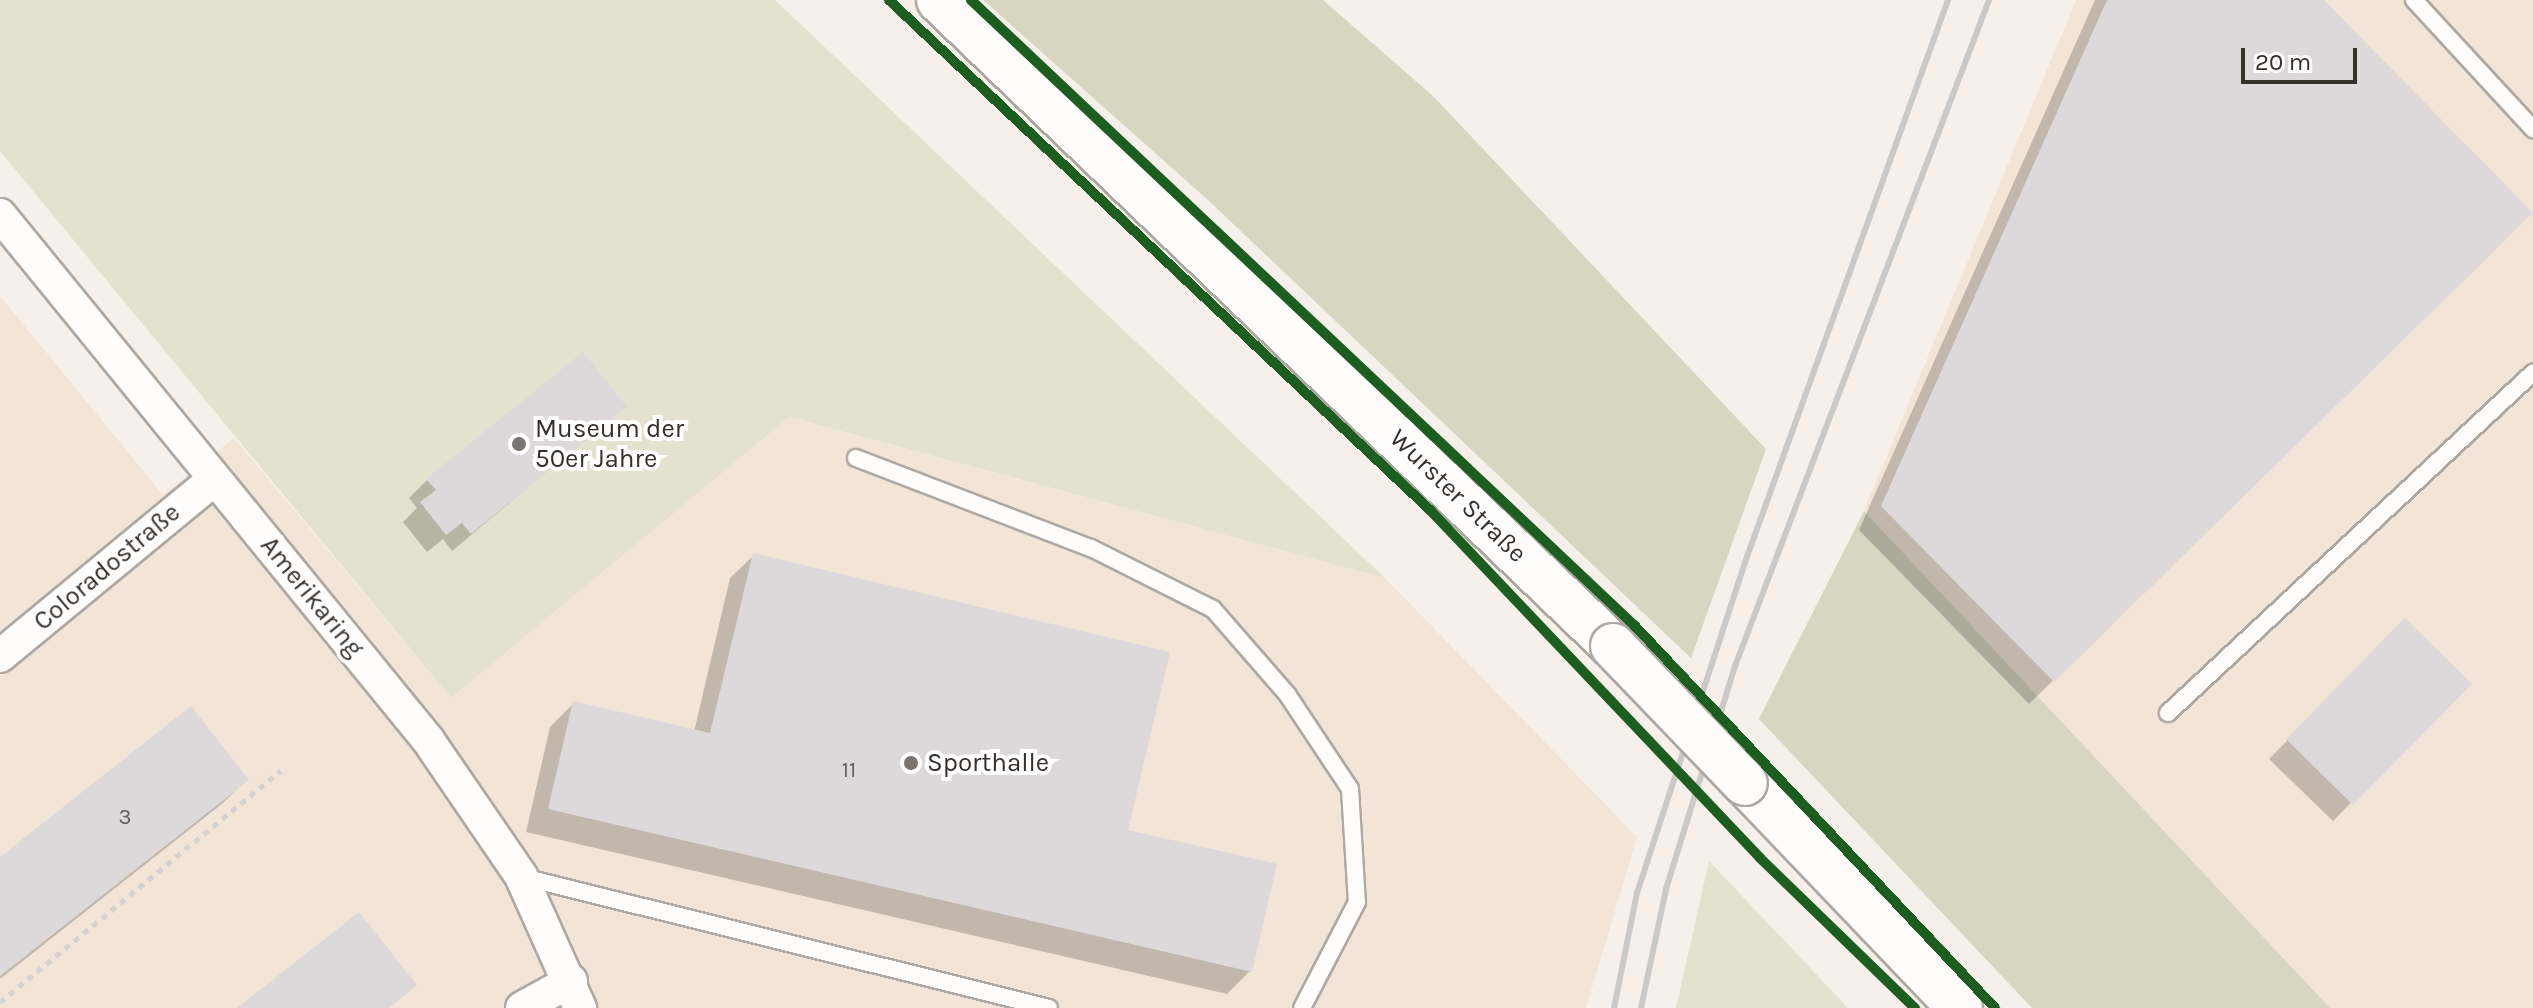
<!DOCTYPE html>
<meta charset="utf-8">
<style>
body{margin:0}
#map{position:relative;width:2533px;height:1008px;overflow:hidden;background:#f7efe9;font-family:Karla,sans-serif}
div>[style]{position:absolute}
.industrial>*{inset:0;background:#f2e5d8}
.green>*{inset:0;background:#e4e1ce}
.forest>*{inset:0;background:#d8d5c1}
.shadow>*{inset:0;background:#0003}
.building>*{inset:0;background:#ddd8d9}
.path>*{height:5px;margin-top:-2.5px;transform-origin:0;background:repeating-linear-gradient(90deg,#d4d2d0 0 6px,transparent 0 12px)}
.roads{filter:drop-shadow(2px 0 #aea8a3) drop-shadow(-2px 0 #aea8a3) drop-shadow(0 2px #aea8a3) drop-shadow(0 -2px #aea8a3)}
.service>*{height:16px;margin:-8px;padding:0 8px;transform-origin:8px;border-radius:8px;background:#fefdfc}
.minor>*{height:32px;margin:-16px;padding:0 16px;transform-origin:16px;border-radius:16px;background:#fefdfc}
.primary>*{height:44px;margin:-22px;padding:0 22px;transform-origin:22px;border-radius:22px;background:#fefdfc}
.rail>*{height:6px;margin:-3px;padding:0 3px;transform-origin:3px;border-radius:3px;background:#cbc9c7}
.bridges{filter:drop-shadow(2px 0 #aea8a3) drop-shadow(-2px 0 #aea8a3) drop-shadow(0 2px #aea8a3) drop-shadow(0 -2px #aea8a3)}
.primary-bridge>*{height:44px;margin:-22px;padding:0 22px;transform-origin:22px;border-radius:22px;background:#fefdfc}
.cycleway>*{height:10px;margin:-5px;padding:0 5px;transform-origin:5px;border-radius:5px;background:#1b5e20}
.dots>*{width:22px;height:22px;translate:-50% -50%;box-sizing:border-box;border:4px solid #fefefe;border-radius:50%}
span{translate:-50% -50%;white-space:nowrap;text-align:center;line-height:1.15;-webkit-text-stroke:8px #fefefe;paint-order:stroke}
.number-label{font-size:22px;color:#625d5a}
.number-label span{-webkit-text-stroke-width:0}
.poi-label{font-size:26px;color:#36302c}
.left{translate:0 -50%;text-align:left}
.street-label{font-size:26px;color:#36302c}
.scale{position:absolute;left:2241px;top:48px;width:116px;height:36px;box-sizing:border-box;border:4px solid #36302c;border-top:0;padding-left:10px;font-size:24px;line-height:28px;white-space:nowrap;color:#36302c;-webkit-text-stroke:6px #fefefe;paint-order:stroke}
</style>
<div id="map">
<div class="industrial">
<i style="clip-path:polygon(2076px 0,2533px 0,2533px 1008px,2330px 1008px,1864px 511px)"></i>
<i style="clip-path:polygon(0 296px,163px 495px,234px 438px,451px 698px,788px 417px,1385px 578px,1637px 837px,1586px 1008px,0 1008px)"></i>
</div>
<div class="green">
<i style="clip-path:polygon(0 0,775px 0,1385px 578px,789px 417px,451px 698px,0 151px)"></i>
<i style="clip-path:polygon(1709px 861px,1848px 1008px,1676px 1008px)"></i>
</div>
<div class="forest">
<i style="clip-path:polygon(983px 0,1323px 0,1434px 97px,1766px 449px,1691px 658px,1208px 200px)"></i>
<i style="clip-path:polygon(1864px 511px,2330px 1008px,2032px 1008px,1759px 719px)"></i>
</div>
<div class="shadow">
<i style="clip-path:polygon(2095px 0,2321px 0,2531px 213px,2029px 704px,1859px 530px)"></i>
<i style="clip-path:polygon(624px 407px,452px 551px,443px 539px,427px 552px,403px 522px,417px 508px,409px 498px,427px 480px)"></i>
<i style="clip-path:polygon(754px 555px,1250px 971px,1227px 994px,526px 832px,550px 727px,573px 704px,694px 732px,730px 578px)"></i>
<i style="clip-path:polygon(2405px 621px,2469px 684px,2333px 821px,2269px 759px)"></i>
<i style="clip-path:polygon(246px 780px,223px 803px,0 979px,0 859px)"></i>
</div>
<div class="building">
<i style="clip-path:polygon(2107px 0,2324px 0,2533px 213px,2054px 682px,1881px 506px)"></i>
<i style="clip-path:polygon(583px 352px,627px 407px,471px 534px,462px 523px,446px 535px,420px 502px,436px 490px,426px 479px)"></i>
<i style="clip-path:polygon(753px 553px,1170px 652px,1128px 830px,1277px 864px,1252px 972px,548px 809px,573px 701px,710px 733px)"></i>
<i style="clip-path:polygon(2405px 618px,2472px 684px,2353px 805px,2286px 739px)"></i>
<i style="clip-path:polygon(191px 706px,249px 780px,0 976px,0 857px)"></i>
<i style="clip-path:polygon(359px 912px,417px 985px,389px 1008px,237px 1008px)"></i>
</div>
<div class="path">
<i style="left:0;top:1002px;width:364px;rotate:-39.5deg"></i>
</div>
<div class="roads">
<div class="service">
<i style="left:2414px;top:0;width:176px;rotate:47.3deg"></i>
<i style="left:856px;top:458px;width:252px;rotate:21deg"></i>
<i style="left:1091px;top:548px;width:136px;rotate:26.6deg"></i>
<i style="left:1213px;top:609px;width:113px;rotate:49deg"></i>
<i style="left:1287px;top:694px;width:114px;rotate:56.4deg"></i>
<i style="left:1350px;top:789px;width:113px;rotate:86.5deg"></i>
<i style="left:1357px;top:902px;width:119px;rotate:117.4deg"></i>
<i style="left:2168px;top:713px;width:499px;rotate:-43deg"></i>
<i style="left:523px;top:877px;width:542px;rotate:13.98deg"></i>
</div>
<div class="minor">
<i style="left:0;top:215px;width:677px;rotate:50.81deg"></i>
<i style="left:428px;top:740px;width:165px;rotate:55.6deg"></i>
<i style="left:521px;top:876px;width:145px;rotate:65.9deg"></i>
<i style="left:0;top:656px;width:278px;rotate:-39.5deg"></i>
<i style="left:522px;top:1008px;width:56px;rotate:-28.9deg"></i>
</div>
<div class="primary">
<i style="left:939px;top:0;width:934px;rotate:43.78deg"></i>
<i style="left:1745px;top:783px;width:311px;rotate:46.3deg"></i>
</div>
</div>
<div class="rail">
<i style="left:1614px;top:1008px;width:117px;rotate:-78.7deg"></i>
<i style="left:1637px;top:893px;width:357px;rotate:-71.9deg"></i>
<i style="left:1748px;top:554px;width:589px;rotate:-70.15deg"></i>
<i style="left:1641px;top:1008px;width:122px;rotate:-78.1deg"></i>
<i style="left:1666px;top:889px;width:233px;rotate:-72.8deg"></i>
<i style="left:1735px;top:666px;width:713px;rotate:-69.12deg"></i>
</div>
<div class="bridges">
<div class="primary-bridge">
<i style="left:1613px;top:646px;width:190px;rotate:46.1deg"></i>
</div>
</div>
<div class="cycleway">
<i style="left:889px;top:0;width:745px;rotate:43.31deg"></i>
<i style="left:1431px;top:511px;width:478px;rotate:46.5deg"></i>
<i style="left:1760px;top:858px;width:216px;rotate:44.1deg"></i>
<i style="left:971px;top:0;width:913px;rotate:43.31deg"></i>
<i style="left:1635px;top:626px;width:525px;rotate:46.7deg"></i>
</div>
<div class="dots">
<i style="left:519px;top:444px;background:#7a736e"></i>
<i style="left:911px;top:763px;background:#7a736e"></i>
</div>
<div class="number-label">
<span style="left:849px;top:771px">11</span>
<span style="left:125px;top:818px">3</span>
</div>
<div class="poi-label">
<span class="left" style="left:535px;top:444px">Museum der<br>50er Jahre</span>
<span class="left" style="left:927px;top:763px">Sporthalle</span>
</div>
<div class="street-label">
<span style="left:1458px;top:496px;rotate:44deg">Wurster Straße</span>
<span style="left:107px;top:567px;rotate:-40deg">Coloradostraße</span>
<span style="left:312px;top:597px;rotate:51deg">Amerikaring</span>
</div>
<div class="scale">20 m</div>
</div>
